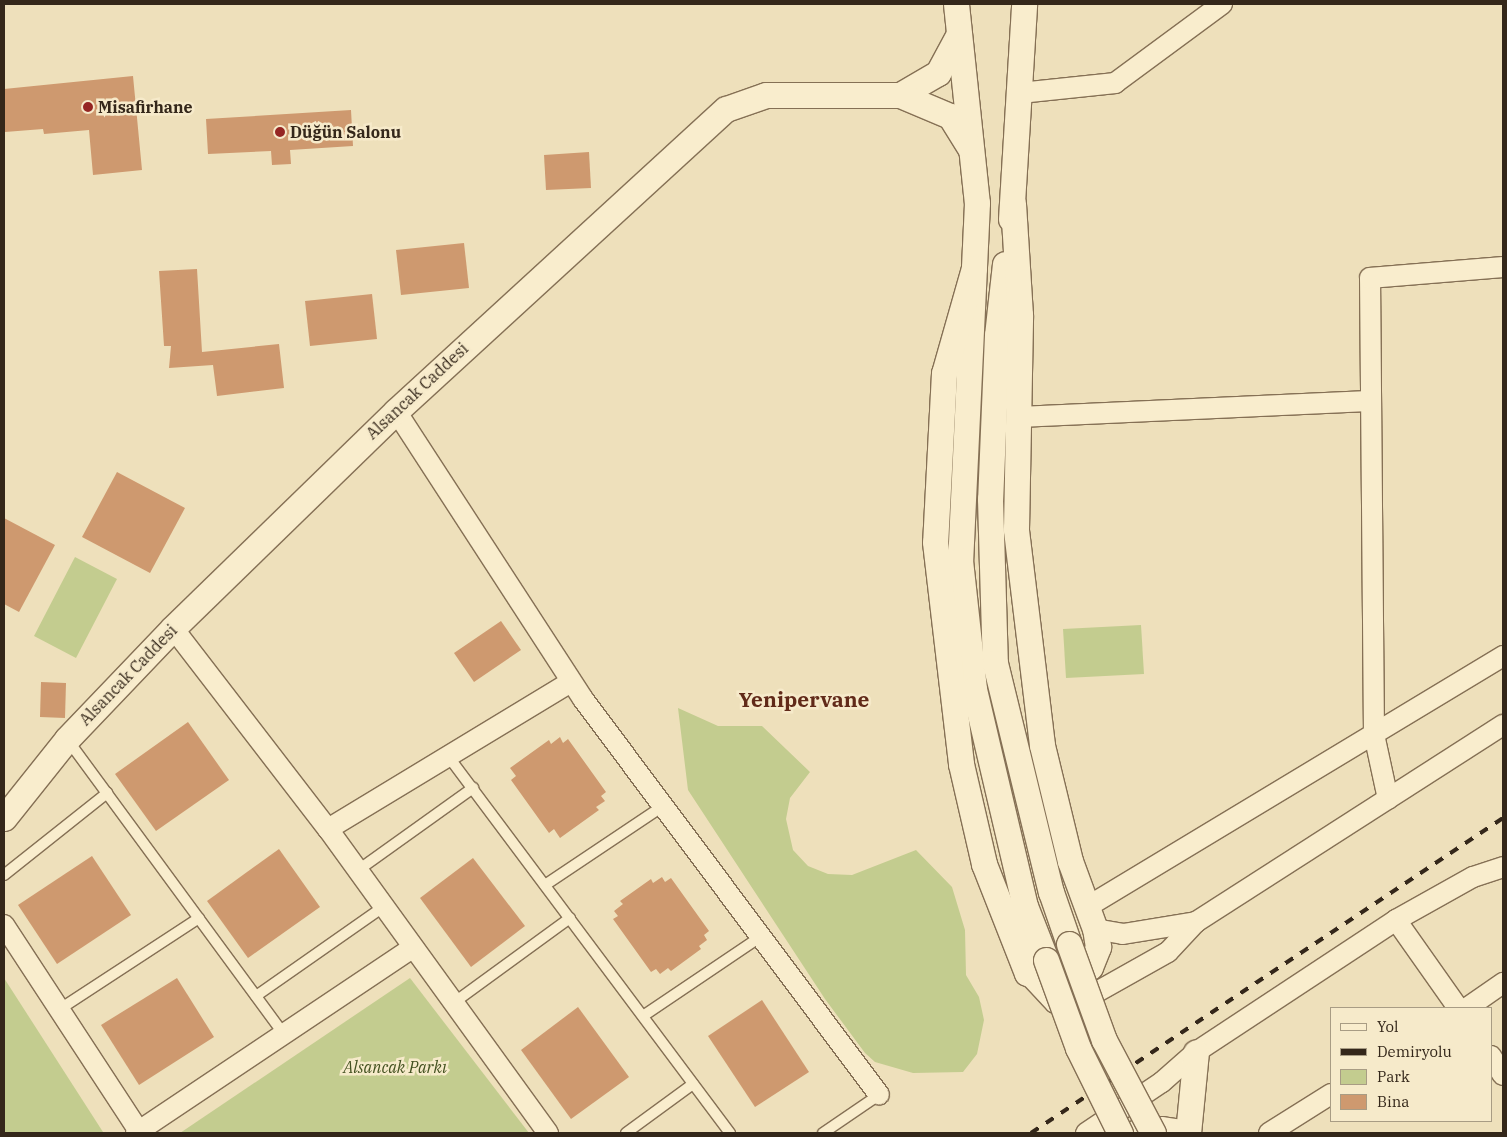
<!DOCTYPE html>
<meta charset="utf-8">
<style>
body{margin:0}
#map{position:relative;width:1507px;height:1137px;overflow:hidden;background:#eee0bb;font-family:"IBM Plex Serif",serif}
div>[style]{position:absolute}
.green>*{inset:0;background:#c3cc8f}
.building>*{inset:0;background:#ce996f}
.roads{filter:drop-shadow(1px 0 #857055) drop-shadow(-1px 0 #857055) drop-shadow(0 1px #857055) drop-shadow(0 -1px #857055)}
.service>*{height:10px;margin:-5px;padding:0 5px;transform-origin:5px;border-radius:5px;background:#f9edcd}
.minor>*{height:20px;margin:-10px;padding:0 10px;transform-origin:10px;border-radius:10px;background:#f9edcd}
.tertiary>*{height:25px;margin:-12.5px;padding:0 12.5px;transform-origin:12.5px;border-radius:12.5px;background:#f9edcd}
.rail>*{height:4px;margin-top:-2px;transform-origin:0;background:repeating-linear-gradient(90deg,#34271a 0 9px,transparent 0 18px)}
.bridges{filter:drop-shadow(1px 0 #857055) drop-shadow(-1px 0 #857055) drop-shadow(0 1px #857055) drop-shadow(0 -1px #857055)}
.tertiary-bridge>*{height:25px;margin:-12.5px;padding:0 12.5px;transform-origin:12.5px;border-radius:12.5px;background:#f9edcd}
.dots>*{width:14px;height:14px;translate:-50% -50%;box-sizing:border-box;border:2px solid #f6eaca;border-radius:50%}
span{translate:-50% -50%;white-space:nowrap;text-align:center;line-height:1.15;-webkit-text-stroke:5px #f6eaca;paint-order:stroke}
.poi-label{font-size:16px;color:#34271a;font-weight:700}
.left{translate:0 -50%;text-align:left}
.street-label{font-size:16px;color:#34271a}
.park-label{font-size:16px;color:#435120;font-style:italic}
.district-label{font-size:21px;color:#612a19;font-weight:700}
.frame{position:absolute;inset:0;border:5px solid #34271a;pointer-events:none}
.legend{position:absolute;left:1330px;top:1007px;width:162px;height:115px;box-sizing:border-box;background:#f6eaca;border:1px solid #a89c84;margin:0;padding:6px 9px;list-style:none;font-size:15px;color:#34271a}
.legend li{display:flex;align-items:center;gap:10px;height:25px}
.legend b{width:25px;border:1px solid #a89c84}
</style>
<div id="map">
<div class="green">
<i style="clip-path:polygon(75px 557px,117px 579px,76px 658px,34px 636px)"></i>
<i style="clip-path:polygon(1141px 625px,1144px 674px,1066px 678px,1063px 629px)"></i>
<i style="clip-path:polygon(678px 708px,718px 726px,762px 726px,810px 772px,790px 798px,786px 819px,793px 850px,808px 866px,828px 874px,852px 875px,916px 850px,952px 887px,965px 930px,966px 975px,979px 997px,984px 1020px,977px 1054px,963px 1072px,913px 1073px,875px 1062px,865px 1053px,825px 999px,688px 790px)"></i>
<i style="clip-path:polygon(4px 978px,103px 1132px,103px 1133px,4px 1133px)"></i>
<i style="clip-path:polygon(410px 978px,529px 1133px,180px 1133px)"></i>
</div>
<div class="building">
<i style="clip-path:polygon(133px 76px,142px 170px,93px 175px,89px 130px,44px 134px,43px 129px,5px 132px,4px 89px)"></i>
<i style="clip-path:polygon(351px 110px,353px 146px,290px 150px,291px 164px,272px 165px,271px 151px,208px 154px,206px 119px)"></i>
<i style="clip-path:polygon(589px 152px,591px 188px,546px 190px,544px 155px)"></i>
<i style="clip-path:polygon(464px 243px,469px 288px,401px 295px,396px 250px)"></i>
<i style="clip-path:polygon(197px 269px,202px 352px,279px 344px,284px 388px,217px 396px,213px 365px,169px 368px,171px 346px,164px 346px,159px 271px)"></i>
<i style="clip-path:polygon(372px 294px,377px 339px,310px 346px,305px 301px)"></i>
<i style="clip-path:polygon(117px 472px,185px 508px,150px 573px,82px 537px)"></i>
<i style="clip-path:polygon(4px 518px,55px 545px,19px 612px,4px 604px)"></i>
<i style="clip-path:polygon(501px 621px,521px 650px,474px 682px,454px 653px)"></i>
<i style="clip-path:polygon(41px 682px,66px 683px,65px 718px,40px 717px)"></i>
<i style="clip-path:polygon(188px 722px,229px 780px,156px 831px,115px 774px)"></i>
<i style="clip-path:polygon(560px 737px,563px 743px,568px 739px,606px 792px,601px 796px,605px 801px,596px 807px,599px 810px,560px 838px,554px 829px,549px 833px,511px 780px,516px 776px,510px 768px,549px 740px,551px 744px)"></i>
<i style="clip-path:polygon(279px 849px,320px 907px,248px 958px,207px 901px)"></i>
<i style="clip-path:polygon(92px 856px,131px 915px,57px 964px,18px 905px)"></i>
<i style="clip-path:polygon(473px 858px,525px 926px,471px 967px,420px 898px)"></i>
<i style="clip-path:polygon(662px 877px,665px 882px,671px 878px,709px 931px,704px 935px,707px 940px,699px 946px,701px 949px,671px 971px,668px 968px,660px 974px,656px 969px,651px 972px,613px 919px,618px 916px,614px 911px,623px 904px,620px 901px,651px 879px,653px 883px)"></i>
<i style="clip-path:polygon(177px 978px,214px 1037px,139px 1085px,101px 1025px)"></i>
<i style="clip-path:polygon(762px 1000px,809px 1072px,755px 1107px,708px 1036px)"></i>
<i style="clip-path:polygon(578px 1007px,629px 1077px,571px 1119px,521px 1050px)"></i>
</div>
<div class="roads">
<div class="service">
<i style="left:67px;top:739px;width:366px;rotate:53.7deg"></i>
<i style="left:448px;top:756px;width:471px;rotate:53.2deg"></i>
<i style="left:357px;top:871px;width:143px;rotate:-35.6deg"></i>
<i style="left:4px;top:875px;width:132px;rotate:-38.5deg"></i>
<i style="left:545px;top:885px;width:142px;rotate:-33.8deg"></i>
<i style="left:256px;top:996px;width:155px;rotate:-35deg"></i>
<i style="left:452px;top:1004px;width:146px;rotate:-36.1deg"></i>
<i style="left:60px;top:1009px;width:166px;rotate:-33.2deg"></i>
<i style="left:643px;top:1016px;width:141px;rotate:-34deg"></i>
<i style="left:626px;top:1133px;width:83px;rotate:-36.2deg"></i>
<i style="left:823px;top:1133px;width:68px;rotate:-34.2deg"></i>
</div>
<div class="minor">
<i style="left:1020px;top:93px;width:96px;rotate:-6deg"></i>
<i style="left:1115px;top:83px;width:133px;rotate:-36.4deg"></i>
<i style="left:396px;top:411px;width:343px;rotate:57deg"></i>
<i style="left:583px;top:699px;width:494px;rotate:53.2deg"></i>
<i style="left:1018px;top:417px;width:352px;rotate:-2.6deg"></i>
<i style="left:173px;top:628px;width:254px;rotate:52.4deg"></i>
<i style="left:328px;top:829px;width:375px;rotate:54.1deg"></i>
<i style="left:1388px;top:799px;width:66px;rotate:-102.2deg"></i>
<i style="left:1374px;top:734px;width:456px;rotate:-90.5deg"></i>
<i style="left:1370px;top:278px;width:133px;rotate:-4.7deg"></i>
<i style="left:328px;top:829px;width:284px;rotate:-31.2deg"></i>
<i style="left:1087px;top:907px;width:486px;rotate:-31.1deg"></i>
<i style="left:1396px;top:920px;width:108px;rotate:54.8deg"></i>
<i style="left:4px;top:925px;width:249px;rotate:56.8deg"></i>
<i style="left:1095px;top:929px;width:28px;rotate:10deg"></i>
<i style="left:1123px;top:934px;width:74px;rotate:-9.3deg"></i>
<i style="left:1027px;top:973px;width:41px;rotate:47deg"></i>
<i style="left:1055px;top:1003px;width:24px;rotate:-2deg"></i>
<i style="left:1079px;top:1002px;width:102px;rotate:-29.3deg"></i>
<i style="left:1168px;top:952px;width:41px;rotate:-47deg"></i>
<i style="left:1196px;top:922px;width:365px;rotate:-32.7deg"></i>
<i style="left:1467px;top:1008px;width:44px;rotate:-34.8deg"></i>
<i style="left:1491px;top:1056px;width:22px;rotate:58deg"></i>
<i style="left:136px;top:1133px;width:332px;rotate:-33.8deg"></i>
<i style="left:1086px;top:1133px;width:92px;rotate:-33.9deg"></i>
<i style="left:1162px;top:1082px;width:45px;rotate:-41.4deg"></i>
<i style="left:1196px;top:1052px;width:240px;rotate:-33.4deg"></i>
<i style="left:1396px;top:920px;width:88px;rotate:-29.2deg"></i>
<i style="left:1473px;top:877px;width:32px;rotate:-18deg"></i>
<i style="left:1269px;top:1133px;width:73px;rotate:-32.2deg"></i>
</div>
<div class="tertiary">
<i style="left:956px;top:4px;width:200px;rotate:84deg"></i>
<i style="left:977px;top:203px;width:357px;rotate:92.7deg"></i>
<i style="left:960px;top:560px;width:130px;rotate:83.8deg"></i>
<i style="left:974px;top:689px;width:223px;rotate:76.8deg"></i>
<i style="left:1025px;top:906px;width:58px;rotate:68.7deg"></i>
<i style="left:900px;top:95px;width:44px;rotate:-30.1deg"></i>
<i style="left:938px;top:73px;width:44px;rotate:-61.7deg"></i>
<i style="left:1011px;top:219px;width:215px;rotate:-86.5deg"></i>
<i style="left:1005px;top:264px;width:71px;rotate:96.4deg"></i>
<i style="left:997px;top:335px;width:164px;rotate:92.4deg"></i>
<i style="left:990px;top:499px;width:164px;rotate:88.3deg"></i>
<i style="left:995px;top:663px;width:236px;rotate:76.3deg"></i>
<i style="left:1051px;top:892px;width:55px;rotate:70.9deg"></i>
<i style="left:974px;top:268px;width:109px;rotate:105.9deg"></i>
<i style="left:944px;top:373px;width:169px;rotate:93deg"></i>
<i style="left:935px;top:542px;width:224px;rotate:83.3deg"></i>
<i style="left:961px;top:764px;width:103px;rotate:77deg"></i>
<i style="left:984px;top:864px;width:117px;rotate:68.5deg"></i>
<i style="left:1027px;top:973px;width:22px;rotate:22deg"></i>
<i style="left:1047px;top:981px;width:16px;rotate:-4deg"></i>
<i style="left:1063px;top:980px;width:30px;rotate:-26deg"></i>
<i style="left:1090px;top:967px;width:22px;rotate:-68deg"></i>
<i style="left:1098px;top:947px;width:18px;rotate:-99deg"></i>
<i style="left:1095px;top:929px;width:72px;rotate:-110.2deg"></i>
<i style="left:1070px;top:861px;width:119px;rotate:-103.6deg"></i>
<i style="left:1042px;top:745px;width:218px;rotate:-96.9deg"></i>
<i style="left:1016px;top:529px;width:214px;rotate:-88.9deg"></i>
<i style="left:1020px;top:315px;width:112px;rotate:-93.6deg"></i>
<i style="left:4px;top:818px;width:101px;rotate:-51.4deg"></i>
<i style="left:67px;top:739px;width:153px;rotate:-46.3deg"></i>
<i style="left:173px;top:628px;width:311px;rotate:-44.2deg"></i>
<i style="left:396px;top:411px;width:447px;rotate:-42.5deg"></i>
<i style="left:726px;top:109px;width:42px;rotate:-19.3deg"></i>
<i style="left:766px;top:95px;width:134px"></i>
<i style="left:900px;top:95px;width:54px;rotate:22.8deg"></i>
<i style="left:950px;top:116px;width:39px;rotate:58deg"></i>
<i style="left:1135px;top:1133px;width:27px;rotate:-8deg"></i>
<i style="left:1162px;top:1129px;width:25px;rotate:9deg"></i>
<i style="left:1188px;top:1133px;width:81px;rotate:-84.4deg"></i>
</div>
</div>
<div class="rail">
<i style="left:1031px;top:1133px;width:567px;rotate:-33.72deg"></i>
</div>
<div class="bridges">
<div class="tertiary-bridge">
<i style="left:1069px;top:944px;width:102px;rotate:70deg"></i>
<i style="left:1104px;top:1040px;width:105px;rotate:62.2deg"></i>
<i style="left:1046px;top:960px;width:94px;rotate:70deg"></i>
<i style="left:1078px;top:1048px;width:95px;rotate:63.7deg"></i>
</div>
</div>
<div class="dots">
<i style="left:88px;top:107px;background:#952623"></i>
<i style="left:280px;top:132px;background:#952623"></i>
</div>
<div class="poi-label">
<span class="left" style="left:98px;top:107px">Misafirhane</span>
<span class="left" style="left:290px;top:132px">Düğün Salonu</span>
</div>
<div class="street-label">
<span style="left:417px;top:391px;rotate:-43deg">Alsancak Caddesi</span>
<span style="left:128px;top:675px;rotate:-46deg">Alsancak Caddesi</span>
</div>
<div class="park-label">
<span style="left:395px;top:1067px">Alsancak Parkı</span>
</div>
<div class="district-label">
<span style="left:804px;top:699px">Yenipervane</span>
</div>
<div class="frame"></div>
<ul class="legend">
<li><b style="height:6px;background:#f9edcd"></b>Yol</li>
<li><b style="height:6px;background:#34271a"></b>Demiryolu</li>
<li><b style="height:14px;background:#c3cc8f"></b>Park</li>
<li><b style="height:14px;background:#ce996f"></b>Bina</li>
</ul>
</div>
